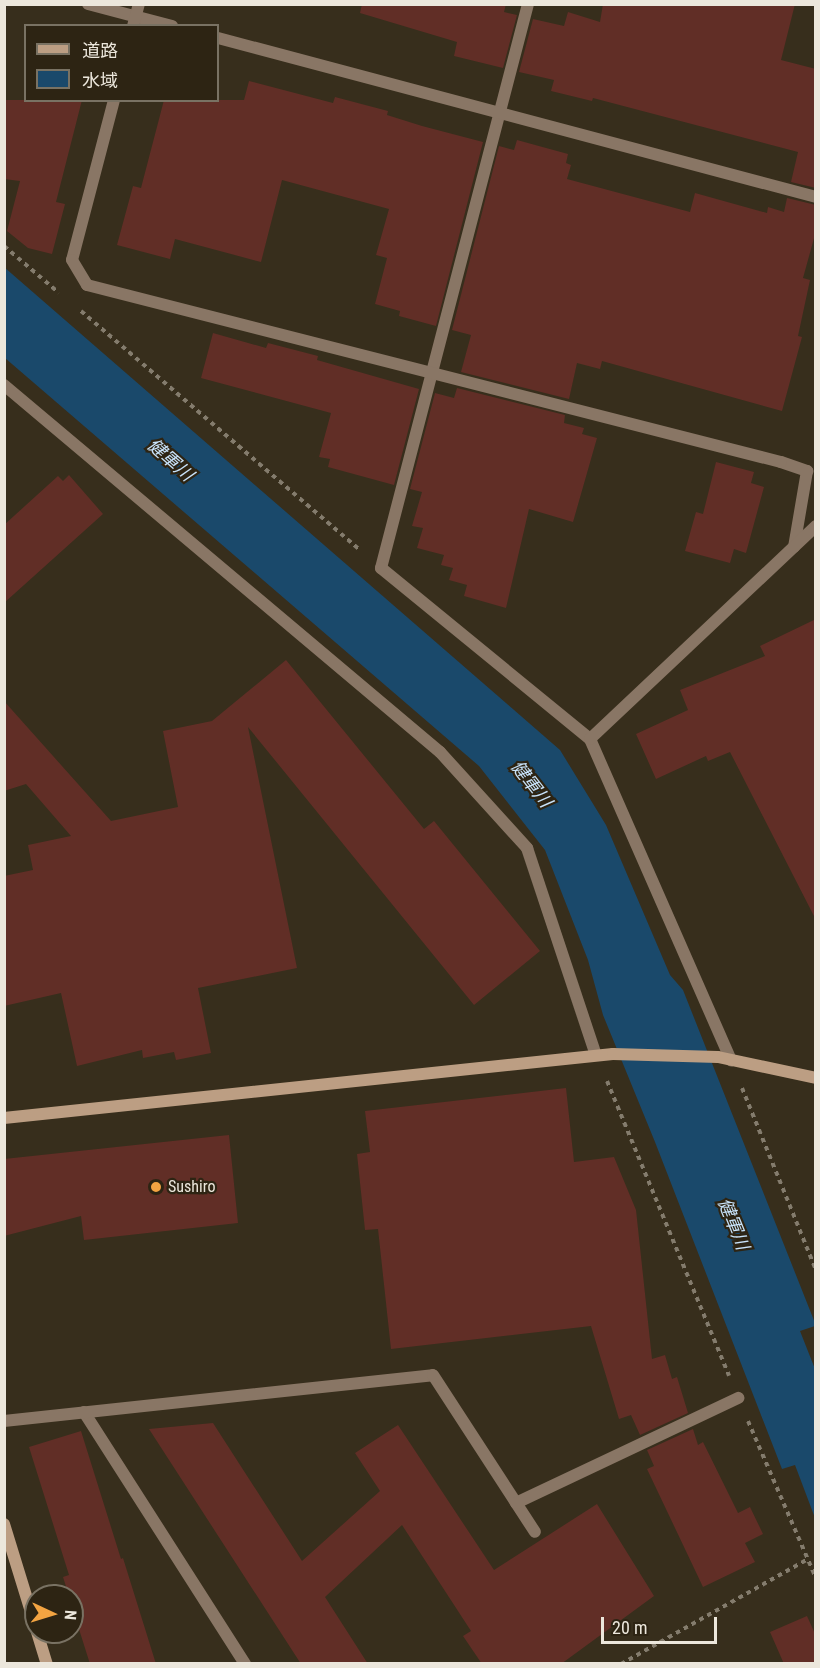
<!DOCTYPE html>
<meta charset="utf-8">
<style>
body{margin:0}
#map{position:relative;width:820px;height:1668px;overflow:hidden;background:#372e1c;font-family:"Roboto Condensed","Noto Sans JP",sans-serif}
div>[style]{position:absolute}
.water>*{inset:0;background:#1a496b}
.building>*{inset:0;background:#612e26}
.path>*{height:4px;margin-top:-2px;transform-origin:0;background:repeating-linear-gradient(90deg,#847c6d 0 4.5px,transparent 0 9px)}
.lane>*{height:12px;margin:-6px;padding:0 6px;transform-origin:6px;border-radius:6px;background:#897665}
.street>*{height:12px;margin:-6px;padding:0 6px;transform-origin:6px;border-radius:6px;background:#897665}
.secondary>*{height:12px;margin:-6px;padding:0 6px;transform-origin:6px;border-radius:6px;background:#bc9e83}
.dots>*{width:16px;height:16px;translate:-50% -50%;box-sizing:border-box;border:3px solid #2d2413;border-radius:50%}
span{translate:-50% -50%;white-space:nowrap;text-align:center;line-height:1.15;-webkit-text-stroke:4.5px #2d2413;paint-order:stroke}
.poi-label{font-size:16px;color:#ece7dc}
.left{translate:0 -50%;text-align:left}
.water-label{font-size:18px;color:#c8e3fa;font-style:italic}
.frame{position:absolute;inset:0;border:6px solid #ece7dc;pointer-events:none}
.legend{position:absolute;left:24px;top:24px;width:195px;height:78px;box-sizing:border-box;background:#2d2413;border:2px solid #797263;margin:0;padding:8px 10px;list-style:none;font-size:18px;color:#ece7dc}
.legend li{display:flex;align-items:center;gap:12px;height:30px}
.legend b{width:30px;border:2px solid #797263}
.north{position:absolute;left:24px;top:1584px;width:60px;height:60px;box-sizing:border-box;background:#2d2413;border:2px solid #797263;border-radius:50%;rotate:94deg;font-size:16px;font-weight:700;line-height:24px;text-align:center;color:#ece7dc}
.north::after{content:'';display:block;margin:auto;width:21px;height:27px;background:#f3a442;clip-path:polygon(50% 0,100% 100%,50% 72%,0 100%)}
.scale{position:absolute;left:601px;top:1617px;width:116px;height:27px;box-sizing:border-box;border:3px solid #ece7dc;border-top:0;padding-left:8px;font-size:18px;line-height:21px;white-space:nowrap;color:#ece7dc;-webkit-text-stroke:4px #2d2413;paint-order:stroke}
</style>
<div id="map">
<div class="water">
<i style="clip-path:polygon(4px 267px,560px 750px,606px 825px,670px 975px,683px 990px,815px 1323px,815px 1326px,800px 1331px,815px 1369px,815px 1518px,795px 1465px,782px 1469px,655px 1142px,603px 1015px,588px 960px,545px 850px,479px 766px,5px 358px)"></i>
</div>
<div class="building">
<i style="clip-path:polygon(362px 4px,506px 4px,504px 12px,517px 15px,503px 68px,454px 56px,457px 42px,360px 13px)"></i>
<i style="clip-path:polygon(603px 4px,795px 4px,781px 60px,816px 69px,816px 188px,791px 182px,798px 152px,593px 98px,592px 101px,551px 91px,554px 80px,519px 72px,533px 19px,564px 26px,568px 12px,600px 22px)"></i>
<i style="clip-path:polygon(249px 81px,333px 103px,335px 97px,388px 111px,387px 115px,422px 126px,483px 142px,436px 326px,399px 316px,400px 311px,375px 304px,387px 258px,376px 255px,389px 209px,282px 180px,261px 262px,175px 239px,170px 259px,117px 245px,133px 186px,141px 188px,164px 100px,244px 100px)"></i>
<i style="clip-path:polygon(4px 100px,82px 100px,56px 202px,65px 204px,52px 254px,28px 248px,7px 231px,20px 181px,4px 179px)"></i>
<i style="clip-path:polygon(517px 140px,568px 154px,566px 163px,571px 165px,567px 179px,690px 212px,695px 193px,767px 213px,768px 207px,784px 212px,787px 198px,816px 205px,816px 231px,803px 278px,810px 280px,798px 336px,802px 337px,782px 411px,602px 361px,600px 369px,577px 363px,569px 399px,461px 372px,471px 335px,452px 330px,499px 146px,514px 150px)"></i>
<i style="clip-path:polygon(213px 333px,266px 348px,268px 343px,318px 356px,317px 360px,419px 389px,394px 485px,328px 467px,330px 459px,319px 457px,331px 413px,201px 378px)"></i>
<i style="clip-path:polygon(457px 388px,565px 415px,564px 423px,584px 428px,582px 434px,597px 438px,573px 522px,529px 509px,506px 608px,464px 596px,467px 585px,449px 580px,453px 568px,441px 565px,444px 555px,417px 548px,423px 528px,412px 526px,422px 492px,410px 489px,435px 393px,454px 398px)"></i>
<i style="clip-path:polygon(716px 462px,754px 472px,751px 483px,764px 487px,746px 553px,734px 549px,730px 563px,685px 551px,696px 512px,703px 514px)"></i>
<i style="clip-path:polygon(69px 475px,103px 514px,4px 603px,4px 525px,58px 476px,63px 481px)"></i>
<i style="clip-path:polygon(816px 619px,816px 920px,730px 752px,708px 761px,706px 756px,656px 779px,636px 734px,688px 710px,680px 690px,765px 656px,760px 646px)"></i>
<i style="clip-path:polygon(286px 660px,424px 829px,434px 821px,540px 951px,474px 1005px,248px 727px,297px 968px,198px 988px,211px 1053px,176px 1060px,174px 1052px,143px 1058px,142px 1050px,77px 1066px,61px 993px,4px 1006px,4px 876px,33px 870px,28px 845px,71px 836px,26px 784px,4px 791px,4px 701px,111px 821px,178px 807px,163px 731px,212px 721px)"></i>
<i style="clip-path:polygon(566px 1088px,574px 1162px,614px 1157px,636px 1210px,652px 1359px,665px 1355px,672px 1379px,677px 1377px,688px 1413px,640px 1435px,631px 1415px,619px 1419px,591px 1326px,391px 1349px,378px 1229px,365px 1230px,357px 1154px,370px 1152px,365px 1111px)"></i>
<i style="clip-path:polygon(229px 1135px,238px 1223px,84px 1240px,81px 1216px,4px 1236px,4px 1159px)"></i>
<i style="clip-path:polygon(213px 1423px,302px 1561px,380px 1491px,355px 1453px,398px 1425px,494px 1570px,597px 1504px,654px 1596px,561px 1664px,482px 1664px,463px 1636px,471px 1631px,402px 1525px,325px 1597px,368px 1664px,301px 1664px,149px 1429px)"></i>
<i style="clip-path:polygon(693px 1429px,698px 1445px,703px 1442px,738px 1513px,750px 1507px,763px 1534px,745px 1543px,755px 1562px,703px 1587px,647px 1469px,654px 1466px,647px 1450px)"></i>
<i style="clip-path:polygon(81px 1431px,121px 1559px,123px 1558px,156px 1664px,90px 1664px,72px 1607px,72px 1596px,69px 1596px,63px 1577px,69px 1575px,29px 1447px)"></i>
<i style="clip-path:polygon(807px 1616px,816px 1636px,816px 1664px,784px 1664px,770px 1632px)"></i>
</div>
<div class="path">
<i style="left:4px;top:246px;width:72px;rotate:40.5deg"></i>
<i style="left:81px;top:311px;width:367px;rotate:40.6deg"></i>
<i style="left:607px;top:1081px;width:319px;rotate:67.5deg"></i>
<i style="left:742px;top:1088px;width:196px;rotate:67.9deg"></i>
<i style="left:748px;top:1421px;width:171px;rotate:66.6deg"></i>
<i style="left:621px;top:1664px;width:214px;rotate:-29.3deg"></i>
</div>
<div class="lane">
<i style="left:781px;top:462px;width:28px;rotate:19deg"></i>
<i style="left:807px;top:471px;width:77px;rotate:99.7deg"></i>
<i style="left:84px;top:1412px;width:299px;rotate:57.4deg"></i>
</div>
<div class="street">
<i style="left:88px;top:4px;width:87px;rotate:14.7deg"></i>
<i style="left:528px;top:4px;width:583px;rotate:104.61deg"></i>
<i style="left:381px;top:568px;width:270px;rotate:39.3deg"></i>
<i style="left:590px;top:739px;width:351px;rotate:66.3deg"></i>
<i style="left:133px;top:26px;width:23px;rotate:-75deg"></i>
<i style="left:218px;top:38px;width:619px;rotate:14.89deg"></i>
<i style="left:114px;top:100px;width:165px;rotate:104.7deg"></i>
<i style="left:72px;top:260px;width:29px;rotate:59deg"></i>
<i style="left:87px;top:285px;width:716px;rotate:14.31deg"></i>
<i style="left:4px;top:385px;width:570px;rotate:40.09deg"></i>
<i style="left:440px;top:752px;width:130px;rotate:47.8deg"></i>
<i style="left:527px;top:848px;width:218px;rotate:71.6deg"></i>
<i style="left:590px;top:739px;width:311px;rotate:-43.3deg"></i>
<i style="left:4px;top:1421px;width:431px;rotate:-6.1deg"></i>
<i style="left:433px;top:1375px;width:187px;rotate:57deg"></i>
<i style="left:516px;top:1503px;width:246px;rotate:-25.3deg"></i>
</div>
<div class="secondary">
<i style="left:4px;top:1118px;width:612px;rotate:-6deg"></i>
<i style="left:613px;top:1054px;width:105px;rotate:1.6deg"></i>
<i style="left:718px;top:1057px;width:100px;rotate:12.1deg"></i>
<i style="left:4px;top:1524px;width:109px;rotate:72.9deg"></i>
<i style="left:37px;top:1632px;width:34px;rotate:73deg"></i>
</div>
<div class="dots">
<i style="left:156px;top:1187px;background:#f3a442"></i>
</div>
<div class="poi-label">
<span class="left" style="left:168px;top:1187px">Sushiro</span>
</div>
<div class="water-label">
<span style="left:170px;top:460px;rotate:41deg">健軍川</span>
<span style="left:531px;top:784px;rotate:52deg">健軍川</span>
<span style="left:733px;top:1224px;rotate:68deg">健軍川</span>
</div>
<div class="frame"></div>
<ul class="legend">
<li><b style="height:8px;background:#bc9e83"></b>道路</li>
<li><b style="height:16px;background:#1a496b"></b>水域</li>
</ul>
<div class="north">N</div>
<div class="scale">20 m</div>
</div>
